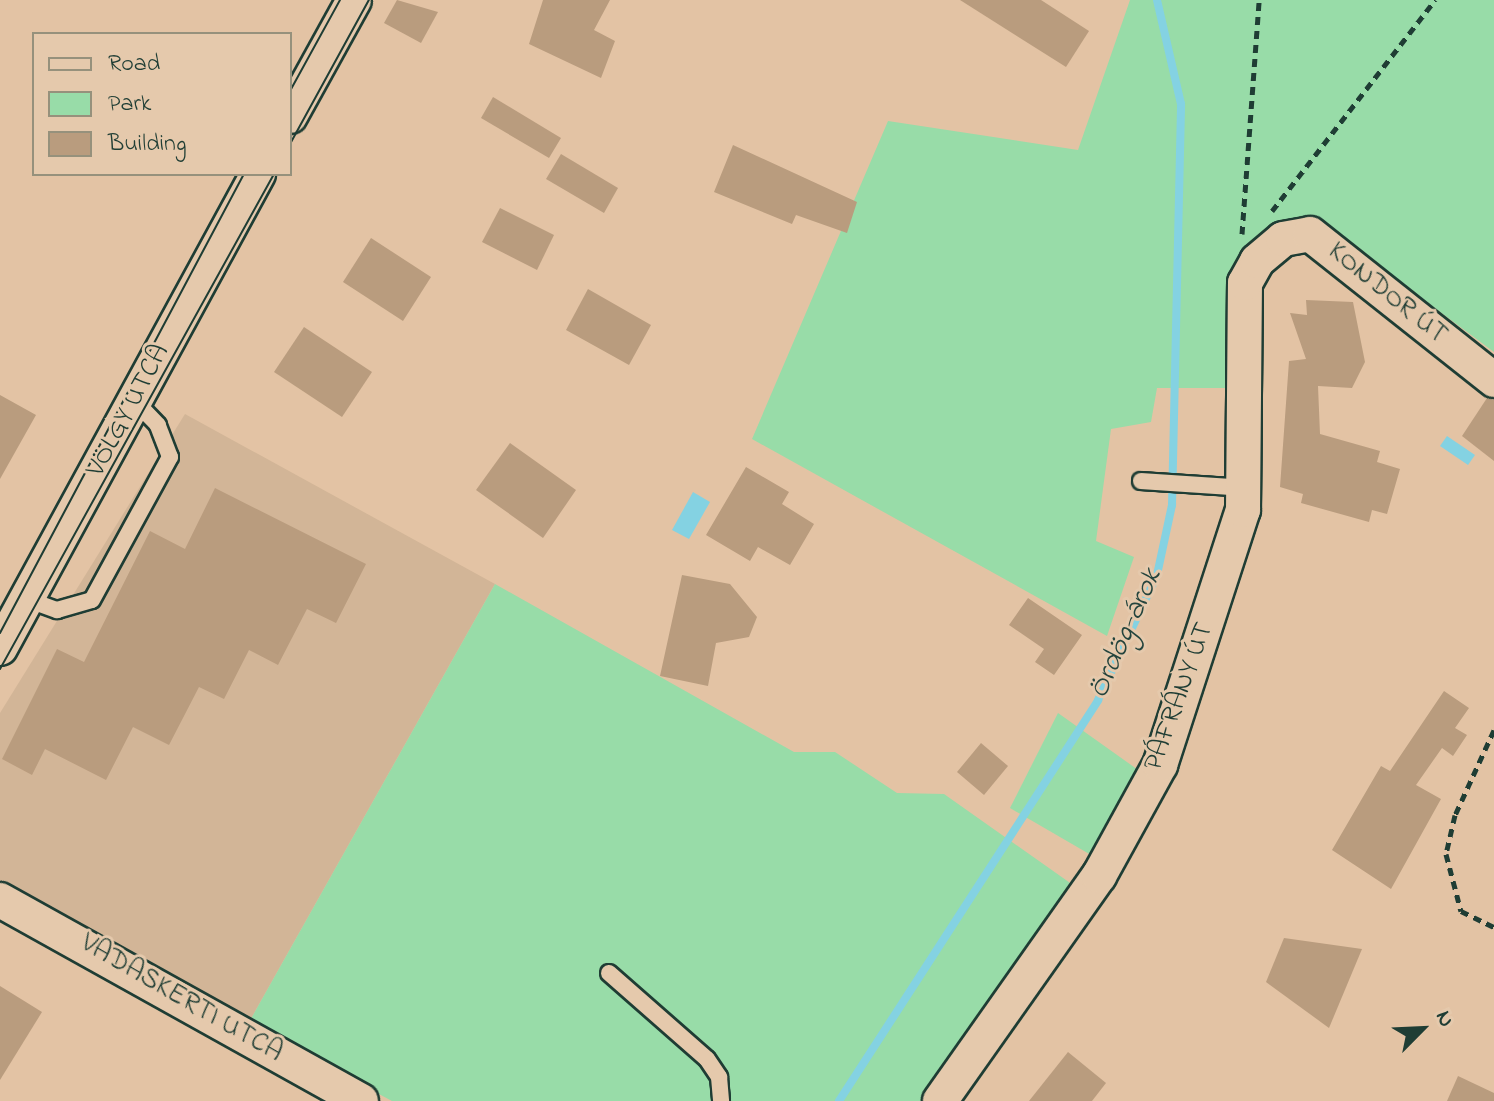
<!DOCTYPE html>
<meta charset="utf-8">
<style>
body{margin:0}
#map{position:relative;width:1494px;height:1101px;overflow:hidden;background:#e3c3a4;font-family:"Indie Flower",sans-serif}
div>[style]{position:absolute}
.built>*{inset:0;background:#d2b597}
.green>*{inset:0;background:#98dca8}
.water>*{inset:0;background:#84d2e2}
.stream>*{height:8px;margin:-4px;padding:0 4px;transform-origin:4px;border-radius:4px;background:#84d2e2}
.building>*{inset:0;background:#b99c7e}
.path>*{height:5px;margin-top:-2.5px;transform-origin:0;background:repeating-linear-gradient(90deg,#1f3d34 0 8px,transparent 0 14px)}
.roads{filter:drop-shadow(2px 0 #1f3d34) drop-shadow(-2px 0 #1f3d34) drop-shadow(0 2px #1f3d34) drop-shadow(0 -2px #1f3d34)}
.service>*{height:16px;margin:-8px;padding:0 8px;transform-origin:8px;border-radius:8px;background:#e5c9ac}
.minor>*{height:34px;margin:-17px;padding:0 17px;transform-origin:17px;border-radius:17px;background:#e5c9ac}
.tram>*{height:2px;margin:-1px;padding:0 1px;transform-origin:1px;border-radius:1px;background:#1f3d34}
span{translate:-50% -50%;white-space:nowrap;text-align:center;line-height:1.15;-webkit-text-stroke:6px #e5c9ac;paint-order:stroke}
.street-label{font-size:28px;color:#1f3d34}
.water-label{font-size:30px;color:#24443d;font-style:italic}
.legend{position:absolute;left:32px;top:32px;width:260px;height:144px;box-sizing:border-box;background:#e5c9ac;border:2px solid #96917c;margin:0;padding:10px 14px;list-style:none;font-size:24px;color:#1f3d34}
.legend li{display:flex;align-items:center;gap:16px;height:40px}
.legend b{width:40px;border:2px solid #96917c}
.north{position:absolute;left:1382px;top:989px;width:80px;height:80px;-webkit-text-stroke:6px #e5c9ac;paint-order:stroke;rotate:66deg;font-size:22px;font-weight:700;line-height:32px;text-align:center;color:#1f3d34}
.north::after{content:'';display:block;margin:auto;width:28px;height:36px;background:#1f3d34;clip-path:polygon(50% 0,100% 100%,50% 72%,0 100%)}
</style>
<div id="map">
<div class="built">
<i style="clip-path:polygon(185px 414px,495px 584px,248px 1024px,0 886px,0 713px)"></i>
</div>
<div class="green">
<i style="clip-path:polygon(1130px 0,1494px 0,1494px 352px,1339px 237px,1266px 245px,1234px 388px,1157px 388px,1151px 422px,1111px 429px,1096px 541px,1134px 557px,1107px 636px,752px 439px,888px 121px,1078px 150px)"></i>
<i style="clip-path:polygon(495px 584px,794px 752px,835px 752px,897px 793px,944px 794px,1073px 885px,930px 1101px,392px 1101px,248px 1024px)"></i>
<i style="clip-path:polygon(1058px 713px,1141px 772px,1091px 855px,1010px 808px)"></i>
</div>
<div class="water">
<i style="clip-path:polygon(1447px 436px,1475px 455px,1468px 465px,1440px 446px)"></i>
<i style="clip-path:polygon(693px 492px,710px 502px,689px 539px,672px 530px)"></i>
</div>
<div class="stream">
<i style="left:839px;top:1101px;width:477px;rotate:-57.1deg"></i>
<i style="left:1098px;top:700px;width:138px;rotate:-64.7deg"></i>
<i style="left:1157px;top:575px;width:72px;rotate:-77.9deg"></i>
<i style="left:1172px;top:505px;width:401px;rotate:-88.7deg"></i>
<i style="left:1181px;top:104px;width:107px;rotate:-103deg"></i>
</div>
<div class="building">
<i style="clip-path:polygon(397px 0,438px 12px,421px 43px,384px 23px)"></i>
<i style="clip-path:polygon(543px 0,610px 0,594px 30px,615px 41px,601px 78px,529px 44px)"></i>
<i style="clip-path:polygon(960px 0,1041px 0,1089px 31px,1066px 67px)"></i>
<i style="clip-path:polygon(493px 97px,561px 138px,549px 158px,481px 118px)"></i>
<i style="clip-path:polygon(733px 145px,857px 202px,847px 233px,796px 215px,792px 224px,714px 192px)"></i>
<i style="clip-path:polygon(561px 154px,618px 188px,604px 213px,546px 179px)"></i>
<i style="clip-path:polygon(500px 208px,554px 235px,537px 270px,482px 242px)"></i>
<i style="clip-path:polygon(371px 238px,431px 277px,403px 321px,343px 282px)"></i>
<i style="clip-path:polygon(588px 289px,651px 325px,629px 365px,566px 330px)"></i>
<i style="clip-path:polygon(1306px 300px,1353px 302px,1365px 362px,1352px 388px,1318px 386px,1320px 434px,1380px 451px,1377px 462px,1400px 469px,1387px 514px,1372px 510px,1369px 522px,1301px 503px,1303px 494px,1280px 487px,1289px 361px,1306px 359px,1290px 313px,1307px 315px)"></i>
<i style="clip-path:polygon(304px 327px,372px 372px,342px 417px,274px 372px)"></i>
<i style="clip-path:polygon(0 395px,36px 415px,0 479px)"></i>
<i style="clip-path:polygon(1487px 398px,1494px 400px,1494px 461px,1462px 436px)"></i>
<i style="clip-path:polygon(510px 443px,576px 490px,543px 538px,476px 490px)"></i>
<i style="clip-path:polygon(746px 467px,789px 492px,782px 504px,814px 524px,790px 565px,758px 547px,750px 561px,706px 535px)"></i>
<i style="clip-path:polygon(215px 488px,366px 564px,336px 623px,307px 609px,278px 665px,249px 650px,224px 699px,199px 687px,169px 745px,133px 727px,106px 780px,45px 749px,32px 775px,2px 759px,57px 649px,84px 662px,150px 531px,185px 549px)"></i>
<i style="clip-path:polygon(682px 575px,730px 584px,757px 617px,749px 637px,716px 643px,708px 686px,660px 676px)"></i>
<i style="clip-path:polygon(1028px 598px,1082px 635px,1054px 675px,1035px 662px,1044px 649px,1009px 625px)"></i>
<i style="clip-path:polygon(1444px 691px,1469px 708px,1455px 728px,1467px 735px,1453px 756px,1442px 748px,1416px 785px,1441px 799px,1391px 889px,1332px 850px,1381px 766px,1390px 771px)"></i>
<i style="clip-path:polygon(981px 743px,1008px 766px,984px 795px,957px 772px)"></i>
<i style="clip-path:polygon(1284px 938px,1362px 949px,1329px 1028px,1266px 982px)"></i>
<i style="clip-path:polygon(0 986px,42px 1012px,0 1080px)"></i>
<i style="clip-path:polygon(1068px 1052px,1106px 1083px,1092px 1101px,1029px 1101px)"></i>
<i style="clip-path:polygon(1458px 1076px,1494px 1093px,1494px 1101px,1447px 1101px)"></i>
</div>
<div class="path">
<i style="left:1272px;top:211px;width:267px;rotate:-52.3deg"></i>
<i style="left:1242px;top:234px;width:235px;rotate:-85.8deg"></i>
<i style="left:1494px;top:730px;width:94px;rotate:114.6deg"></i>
<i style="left:1455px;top:815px;width:40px;rotate:103deg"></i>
<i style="left:1446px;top:854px;width:59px;rotate:75.3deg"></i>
<i style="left:1461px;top:911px;width:37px;rotate:26deg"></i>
</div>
<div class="roads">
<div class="service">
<i style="left:1141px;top:481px;width:105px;rotate:3.8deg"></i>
<i style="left:29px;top:600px;width:30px;rotate:20deg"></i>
<i style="left:57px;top:610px;width:36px;rotate:-16deg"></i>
<i style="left:92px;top:600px;width:163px;rotate:-61.4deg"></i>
<i style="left:170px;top:457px;width:34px;rotate:-111deg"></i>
<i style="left:158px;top:425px;width:35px;rotate:-134deg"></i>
<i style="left:609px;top:973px;width:130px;rotate:41.3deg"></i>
<i style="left:707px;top:1059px;width:22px;rotate:56deg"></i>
<i style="left:719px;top:1077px;width:24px;rotate:85deg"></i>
</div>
<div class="minor">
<i style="left:290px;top:116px;width:132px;rotate:-61.1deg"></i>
<i style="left:0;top:648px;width:540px;rotate:-61.44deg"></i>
<i style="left:0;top:900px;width:413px;rotate:29.1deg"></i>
<i style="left:940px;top:1101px;width:276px;rotate:-54.8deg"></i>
<i style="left:1099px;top:876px;width:127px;rotate:-61.2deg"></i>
<i style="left:1160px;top:765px;width:268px;rotate:-72deg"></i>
<i style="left:1243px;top:510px;width:227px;rotate:-89.5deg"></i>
<i style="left:1245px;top:283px;width:25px;rotate:-61deg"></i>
<i style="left:1257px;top:261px;width:34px;rotate:-40deg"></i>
<i style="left:1283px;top:239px;width:27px;rotate:-10deg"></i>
<i style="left:1310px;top:234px;width:235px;rotate:38.4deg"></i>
</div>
</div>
<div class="tram">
<i style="left:290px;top:91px;width:104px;rotate:-61.2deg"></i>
<i style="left:290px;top:144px;width:164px;rotate:-61.3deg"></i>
<i style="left:0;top:633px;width:520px;rotate:-62.01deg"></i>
<i style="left:0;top:669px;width:566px;rotate:-61.03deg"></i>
</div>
<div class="street-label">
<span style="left:1387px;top:294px;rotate:39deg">KONDOR ÚT</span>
<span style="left:129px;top:411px;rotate:-62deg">VÖLGY UTCA</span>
<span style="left:1180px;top:697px;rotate:-70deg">PÁFRÁNY ÚT</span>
<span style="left:181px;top:999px;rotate:30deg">VADASKERTI UTCA</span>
</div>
<div class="water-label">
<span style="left:1126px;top:634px;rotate:-66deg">Ördög-árok</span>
</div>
<ul class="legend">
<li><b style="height:10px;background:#e5c9ac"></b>Road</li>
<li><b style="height:22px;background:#98dca8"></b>Park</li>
<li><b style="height:22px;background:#b99c7e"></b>Building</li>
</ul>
<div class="north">N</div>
</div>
